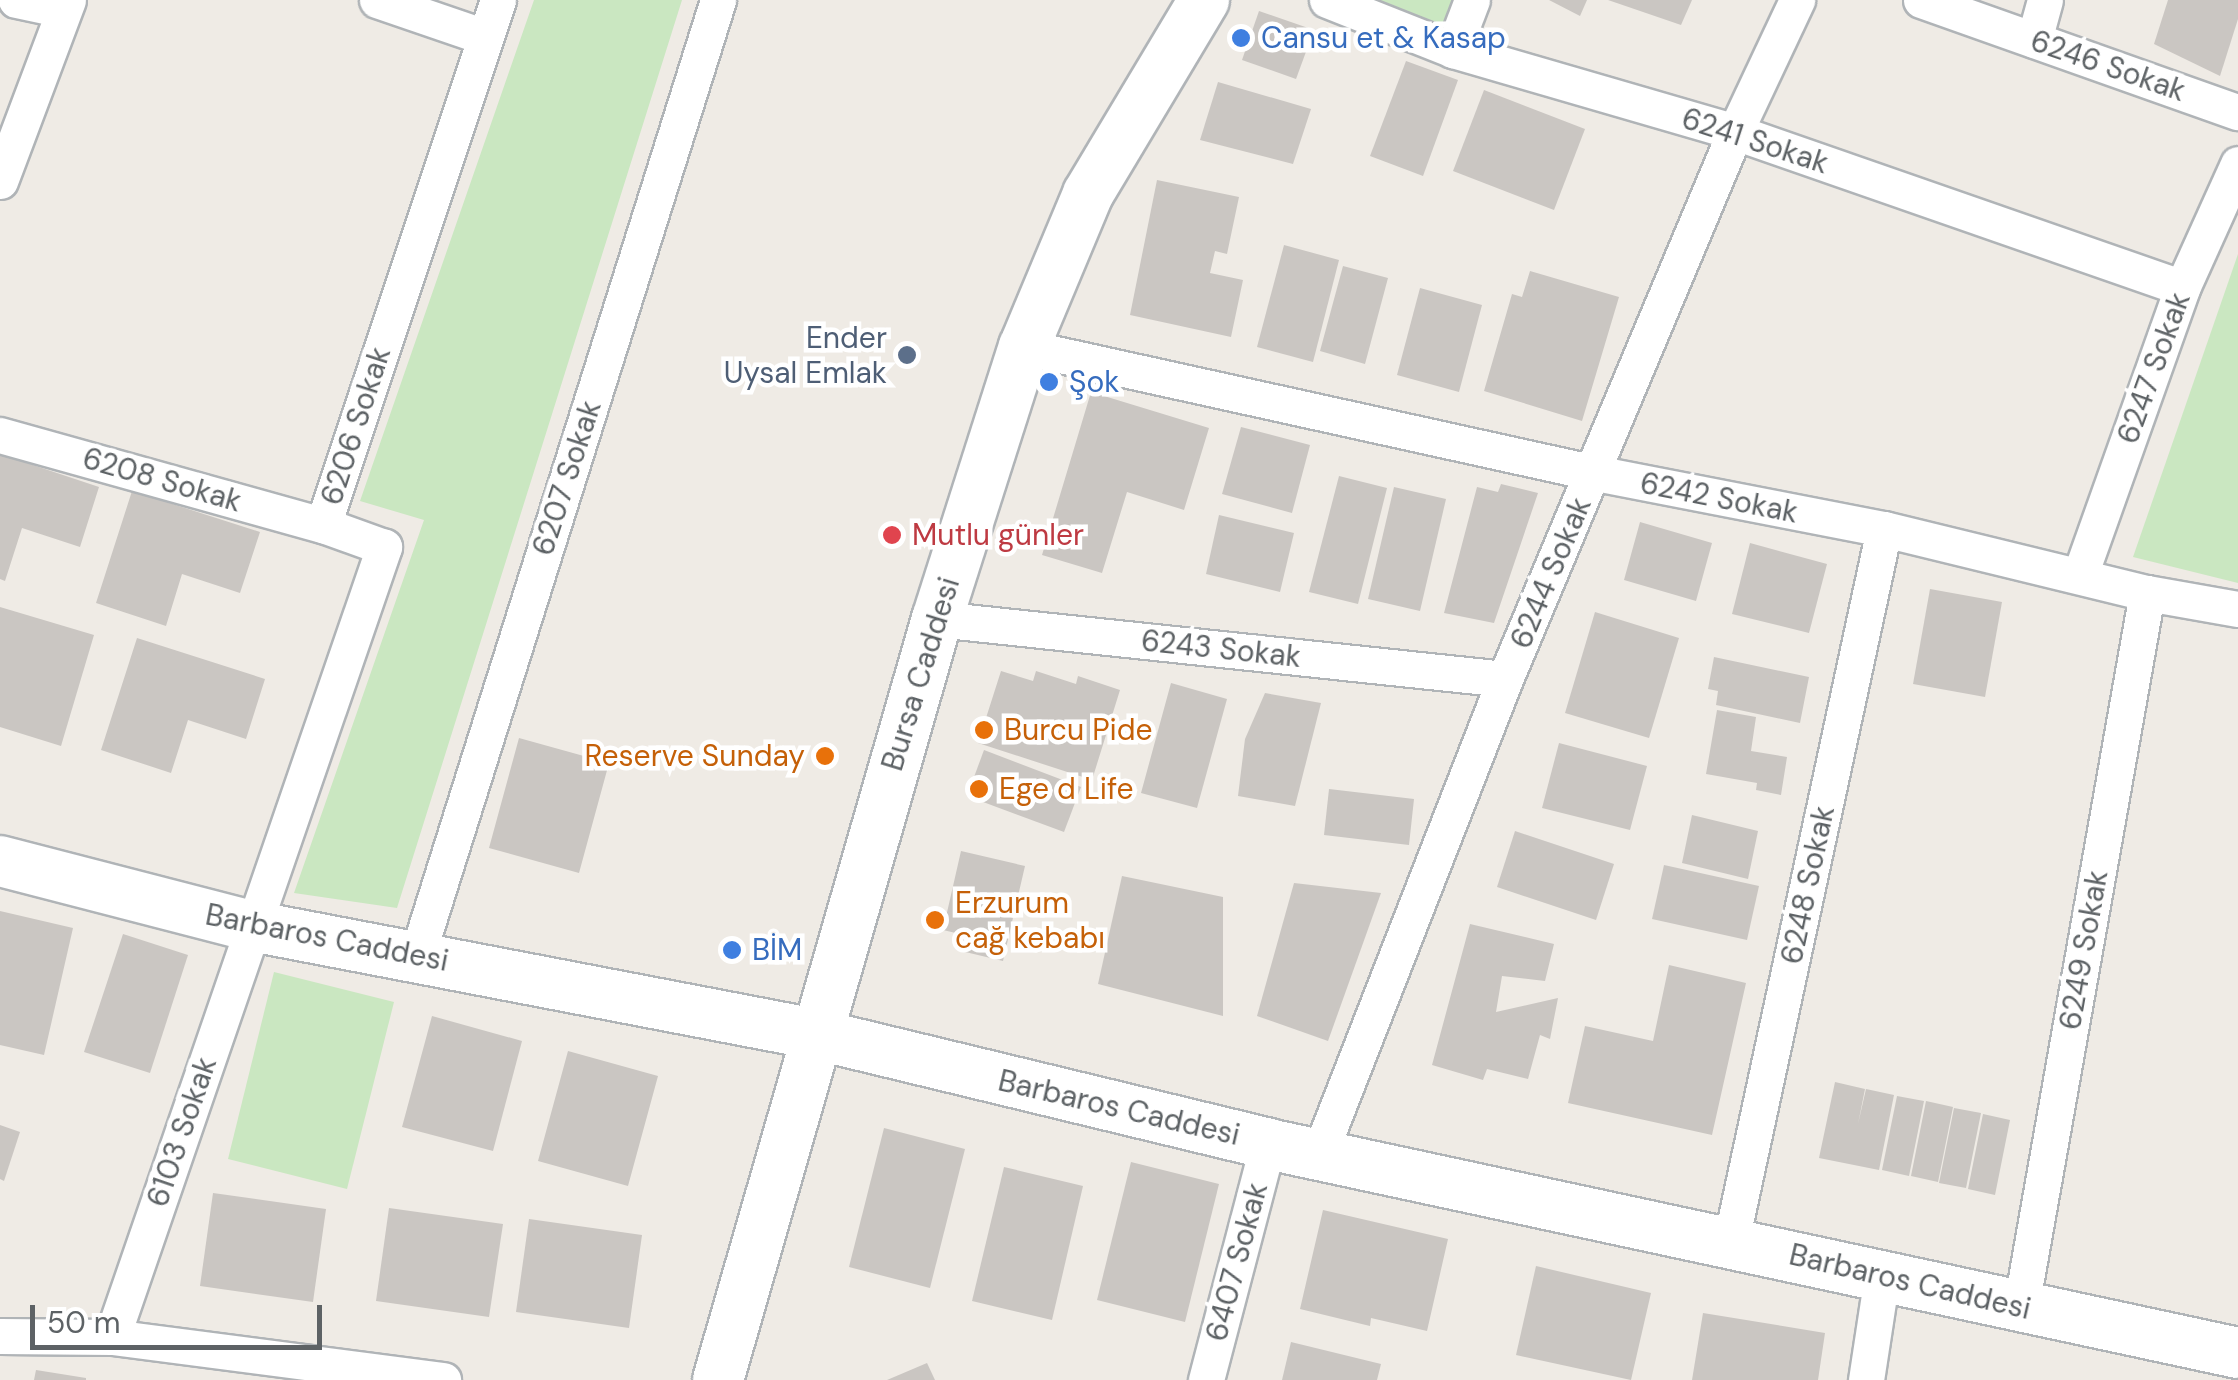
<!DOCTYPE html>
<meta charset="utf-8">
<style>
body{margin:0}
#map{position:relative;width:2238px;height:1380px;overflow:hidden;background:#efebe5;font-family:"DM Sans",sans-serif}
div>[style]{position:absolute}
.green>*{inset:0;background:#cae7c1}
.building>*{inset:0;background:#cac6c2}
.roads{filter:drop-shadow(2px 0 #b0b4b7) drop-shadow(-2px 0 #b0b4b7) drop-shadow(0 2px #b0b4b7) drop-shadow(0 -2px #b0b4b7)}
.street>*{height:35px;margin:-17.5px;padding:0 17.5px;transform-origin:17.5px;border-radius:17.5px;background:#fff}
.secondary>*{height:50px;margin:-25px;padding:0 25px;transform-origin:25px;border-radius:25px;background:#fff}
.dots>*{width:28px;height:28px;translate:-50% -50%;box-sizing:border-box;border:5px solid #fff;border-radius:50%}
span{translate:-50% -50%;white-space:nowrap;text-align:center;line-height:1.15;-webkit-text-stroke:9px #fff;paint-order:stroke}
.shop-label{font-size:30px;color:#366cbe}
.left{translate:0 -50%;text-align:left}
.street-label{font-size:30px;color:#5d6265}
.service-label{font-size:30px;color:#4e5e75}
.right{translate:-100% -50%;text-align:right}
.health-label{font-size:30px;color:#be3a42}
.food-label{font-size:30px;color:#c56008}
.scale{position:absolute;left:30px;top:1305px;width:292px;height:45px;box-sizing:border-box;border:5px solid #5d6265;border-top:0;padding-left:12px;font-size:30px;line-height:35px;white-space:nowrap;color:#5d6265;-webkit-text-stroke:8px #fff;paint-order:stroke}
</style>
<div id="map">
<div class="green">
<i style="clip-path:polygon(534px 0,682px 0,397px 908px,294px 893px,424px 520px,360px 501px)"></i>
<i style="clip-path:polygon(1327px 0,1472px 0,1453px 50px)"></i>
<i style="clip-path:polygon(2238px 254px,2238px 583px,2133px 557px)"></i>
<i style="clip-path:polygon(274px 972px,394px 1002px,347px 1189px,228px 1159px)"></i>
</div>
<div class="building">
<i style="clip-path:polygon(1549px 0,1587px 0,1580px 16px)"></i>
<i style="clip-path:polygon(1608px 0,1692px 0,1681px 25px)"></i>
<i style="clip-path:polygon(2168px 0,2238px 0,2238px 19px,2220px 76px,2154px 44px)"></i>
<i style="clip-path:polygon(1259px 11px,1314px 30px,1296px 79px,1242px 60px)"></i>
<i style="clip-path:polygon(1406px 61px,1458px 80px,1423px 176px,1370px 156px)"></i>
<i style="clip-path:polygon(1218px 82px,1311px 109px,1293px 164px,1200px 140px)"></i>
<i style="clip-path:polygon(1484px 90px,1585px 129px,1554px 210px,1453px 171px)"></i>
<i style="clip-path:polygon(1157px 180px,1239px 197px,1227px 254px,1215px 251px,1210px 273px,1243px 280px,1231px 337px,1130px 315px)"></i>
<i style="clip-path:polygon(1284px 245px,1339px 260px,1313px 362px,1257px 347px)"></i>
<i style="clip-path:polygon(1343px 266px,1388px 278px,1365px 364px,1320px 351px)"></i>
<i style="clip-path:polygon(1530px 271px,1619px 297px,1582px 421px,1484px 391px,1512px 294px,1522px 297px)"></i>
<i style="clip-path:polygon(1420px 288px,1482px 305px,1459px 392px,1397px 375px)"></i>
<i style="clip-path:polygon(1091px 392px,1209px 428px,1184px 510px,1127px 492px,1102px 573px,1042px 555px)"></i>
<i style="clip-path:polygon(1241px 427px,1310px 445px,1292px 513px,1222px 494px)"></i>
<i style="clip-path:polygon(0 454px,99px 487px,80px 547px,22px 528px,5px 581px,0 579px)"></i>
<i style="clip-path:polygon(1339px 476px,1387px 488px,1358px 604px,1309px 592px)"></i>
<i style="clip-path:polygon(1501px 484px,1538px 493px,1494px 623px,1444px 613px,1477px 487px,1498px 492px)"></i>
<i style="clip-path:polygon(1394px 487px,1446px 499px,1420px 611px,1368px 599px)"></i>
<i style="clip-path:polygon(132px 491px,260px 532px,240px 593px,182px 574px,166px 626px,96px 603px)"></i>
<i style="clip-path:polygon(1219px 515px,1294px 533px,1280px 592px,1206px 574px)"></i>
<i style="clip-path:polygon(1640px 522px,1712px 543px,1696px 601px,1624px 580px)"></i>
<i style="clip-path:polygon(1750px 543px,1827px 564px,1809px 633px,1732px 614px)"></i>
<i style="clip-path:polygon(1930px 589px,2002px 602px,1985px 697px,1913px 684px)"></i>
<i style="clip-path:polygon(0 607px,94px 635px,61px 746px,0 727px)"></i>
<i style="clip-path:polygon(1595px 612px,1679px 638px,1649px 738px,1565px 713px)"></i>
<i style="clip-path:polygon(137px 638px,265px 679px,246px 739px,188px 720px,171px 773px,101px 750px)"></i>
<i style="clip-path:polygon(1714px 657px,1809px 677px,1800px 723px,1716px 705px,1718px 691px,1708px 689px)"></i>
<i style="clip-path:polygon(1001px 671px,1033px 681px,1036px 671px,1076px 684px,1078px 676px,1120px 690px,1092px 780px,978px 743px)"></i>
<i style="clip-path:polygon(1171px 683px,1227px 699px,1197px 808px,1141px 793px)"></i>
<i style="clip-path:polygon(1265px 693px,1321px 703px,1295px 806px,1238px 796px,1245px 739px)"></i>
<i style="clip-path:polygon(1717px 710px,1756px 717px,1751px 751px,1787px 757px,1781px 795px,1756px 790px,1757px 783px,1706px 774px)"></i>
<i style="clip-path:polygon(519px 738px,609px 763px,579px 873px,489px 848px)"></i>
<i style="clip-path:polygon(1559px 743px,1647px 766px,1630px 830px,1542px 808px)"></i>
<i style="clip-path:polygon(984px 750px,1081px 787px,1064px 832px,967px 796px)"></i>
<i style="clip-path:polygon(1329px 789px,1414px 799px,1409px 845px,1324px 835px)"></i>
<i style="clip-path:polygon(1692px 815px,1758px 831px,1748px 879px,1682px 863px)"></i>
<i style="clip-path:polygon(1515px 831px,1614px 864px,1596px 920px,1497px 887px)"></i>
<i style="clip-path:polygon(961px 851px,1025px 866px,1003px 961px,957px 950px,960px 934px,943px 930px)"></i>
<i style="clip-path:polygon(1664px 865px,1759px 886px,1747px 940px,1652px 919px)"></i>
<i style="clip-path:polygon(1122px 876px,1223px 897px,1223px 1016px,1098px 984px)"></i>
<i style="clip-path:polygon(1294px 883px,1381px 893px,1328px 1041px,1257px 1016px)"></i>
<i style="clip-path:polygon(0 911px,73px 928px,44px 1055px,0 1045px)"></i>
<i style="clip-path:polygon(1470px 924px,1554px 944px,1545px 981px,1502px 976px,1496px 1012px,1558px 998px,1550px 1039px,1540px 1035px,1528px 1079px,1487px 1069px,1483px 1080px,1432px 1065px)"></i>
<i style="clip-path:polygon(123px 934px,188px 955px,150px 1073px,84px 1052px)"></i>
<i style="clip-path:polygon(1669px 965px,1746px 983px,1712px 1135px,1568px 1103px,1585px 1026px,1653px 1041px)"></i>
<i style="clip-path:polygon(432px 1016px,522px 1041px,493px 1151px,402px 1127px)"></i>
<i style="clip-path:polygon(568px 1051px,658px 1076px,628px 1186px,538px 1161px)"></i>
<i style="clip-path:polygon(1835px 1082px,1865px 1089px,1858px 1124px,1866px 1089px,1894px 1095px,1879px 1170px,1819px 1158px)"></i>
<i style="clip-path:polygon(1897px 1096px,1924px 1101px,1909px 1176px,1882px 1170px)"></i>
<i style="clip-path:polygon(1926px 1101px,1953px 1107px,1938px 1182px,1911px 1176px)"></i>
<i style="clip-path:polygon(1954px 1108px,1981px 1113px,1966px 1188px,1939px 1183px)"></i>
<i style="clip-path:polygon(1983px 1114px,2010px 1120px,1995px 1195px,1968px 1189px)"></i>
<i style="clip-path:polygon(0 1125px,20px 1132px,4px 1181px,0 1179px)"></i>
<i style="clip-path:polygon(884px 1128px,965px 1149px,930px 1288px,849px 1267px)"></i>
<i style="clip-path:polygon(1131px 1162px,1219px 1184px,1185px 1322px,1097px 1300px)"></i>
<i style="clip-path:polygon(1004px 1167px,1083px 1186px,1052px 1320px,972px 1301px)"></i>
<i style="clip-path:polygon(213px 1193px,326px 1209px,313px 1302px,200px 1286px)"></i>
<i style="clip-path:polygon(389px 1208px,503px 1224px,489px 1317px,376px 1301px)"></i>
<i style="clip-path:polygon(1323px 1210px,1448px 1239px,1427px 1331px,1371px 1318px,1370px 1326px,1300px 1309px)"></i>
<i style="clip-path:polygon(529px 1219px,642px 1235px,629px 1328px,516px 1312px)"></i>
<i style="clip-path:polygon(1536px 1266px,1651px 1293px,1631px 1380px,1516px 1355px)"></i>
<i style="clip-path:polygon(1703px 1313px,1825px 1333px,1818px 1380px,1692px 1380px)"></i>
<i style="clip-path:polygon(1291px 1342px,1381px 1364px,1377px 1380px,1282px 1380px)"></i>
<i style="clip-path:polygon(927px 1363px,935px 1380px,887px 1380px)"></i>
<i style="clip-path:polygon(36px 1370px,86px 1378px,86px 1380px,34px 1380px)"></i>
</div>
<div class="roads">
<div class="street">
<i style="left:16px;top:0;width:48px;rotate:12deg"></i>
<i style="left:377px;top:0;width:114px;rotate:18.9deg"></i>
<i style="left:1327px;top:0;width:136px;rotate:21.6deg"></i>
<i style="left:1453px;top:50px;width:294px;rotate:16.2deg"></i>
<i style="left:1735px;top:132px;width:473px;rotate:19.2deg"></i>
<i style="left:1921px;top:0;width:336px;rotate:19.5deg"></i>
<i style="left:2034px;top:40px;width:41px;rotate:-74.6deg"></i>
<i style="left:1453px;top:50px;width:53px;rotate:-69.2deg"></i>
<i style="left:0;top:181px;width:193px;rotate:-69.4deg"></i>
<i style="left:1024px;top:347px;width:585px;rotate:12.44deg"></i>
<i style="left:1595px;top:473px;width:294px;rotate:11deg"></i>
<i style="left:1884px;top:529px;width:271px;rotate:13.7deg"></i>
<i style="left:2147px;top:593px;width:92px;rotate:10deg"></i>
<i style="left:0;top:435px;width:335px;rotate:15.6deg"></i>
<i style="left:2080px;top:575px;width:305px;rotate:-70.4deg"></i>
<i style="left:2182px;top:288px;width:136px;rotate:-65.7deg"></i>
<i style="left:937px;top:619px;width:571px;rotate:6.03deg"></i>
<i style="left:417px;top:956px;width:1002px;rotate:-72.52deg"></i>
<i style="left:1320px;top:1152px;width:508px;rotate:-68.64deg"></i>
<i style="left:1505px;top:679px;width:593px;rotate:-67.19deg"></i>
<i style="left:1735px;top:132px;width:146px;rotate:-64.8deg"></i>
<i style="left:1731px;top:1241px;width:728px;rotate:-77.87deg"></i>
<i style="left:2021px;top:1307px;width:725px;rotate:-79.99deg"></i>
<i style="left:0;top:1336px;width:112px;rotate:0.5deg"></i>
<i style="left:112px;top:1337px;width:334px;rotate:7.4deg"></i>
<i style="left:112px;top:1337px;width:836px;rotate:-71deg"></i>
<i style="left:384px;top:547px;width:65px;rotate:-160.2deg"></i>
<i style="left:323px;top:525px;width:553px;rotate:-71.57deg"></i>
<i style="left:1206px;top:1380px;width:244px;rotate:-75.3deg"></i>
<i style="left:1866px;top:1380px;width:105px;rotate:-81.3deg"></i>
</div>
<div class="secondary">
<i style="left:0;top:861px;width:260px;rotate:14.5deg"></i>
<i style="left:252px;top:926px;width:573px;rotate:10.86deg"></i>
<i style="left:815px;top:1034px;width:466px;rotate:13.6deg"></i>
<i style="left:1268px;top:1144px;width:992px;rotate:12.16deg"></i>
<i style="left:718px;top:1380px;width:792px;rotate:-73.95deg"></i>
<i style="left:937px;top:619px;width:286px;rotate:-72.3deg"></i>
<i style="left:1024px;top:347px;width:166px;rotate:-67.3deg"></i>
<i style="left:1088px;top:194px;width:226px;rotate:-59.1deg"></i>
</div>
</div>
<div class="dots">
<i style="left:1241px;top:38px;background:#3f7fe0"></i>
<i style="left:907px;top:355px;background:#5c6f8a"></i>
<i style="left:1049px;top:382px;background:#3f7fe0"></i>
<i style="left:892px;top:535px;background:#e0444e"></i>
<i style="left:984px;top:730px;background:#e8710a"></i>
<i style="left:825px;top:756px;background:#e8710a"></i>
<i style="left:979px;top:789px;background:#e8710a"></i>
<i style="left:935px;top:920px;background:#e8710a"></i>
<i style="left:732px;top:950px;background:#3f7fe0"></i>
</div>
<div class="shop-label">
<span class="left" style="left:1261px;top:38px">Cansu et &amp; Kasap</span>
<span class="left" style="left:1069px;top:382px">Şok</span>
<span class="left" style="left:752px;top:950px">BİM</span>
</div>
<div class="street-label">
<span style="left:2108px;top:66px;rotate:19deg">6246 Sokak</span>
<span style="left:1755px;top:141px;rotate:18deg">6241 Sokak</span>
<span style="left:2154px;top:368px;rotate:-70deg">6247 Sokak</span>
<span style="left:356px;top:426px;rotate:-72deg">6206 Sokak</span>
<span style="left:567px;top:478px;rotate:-72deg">6207 Sokak</span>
<span style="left:162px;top:480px;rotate:16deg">6208 Sokak</span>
<span style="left:1719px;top:498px;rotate:11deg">6242 Sokak</span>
<span style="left:1551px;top:573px;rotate:-67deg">6244 Sokak</span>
<span style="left:1221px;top:649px;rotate:6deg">6243 Sokak</span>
<span style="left:921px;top:674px;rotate:-73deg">Bursa Caddesi</span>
<span style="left:1808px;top:885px;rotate:-78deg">6248 Sokak</span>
<span style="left:327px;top:938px;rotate:11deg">Barbaros Caddesi</span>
<span style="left:2084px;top:950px;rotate:-80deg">6249 Sokak</span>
<span style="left:1119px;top:1108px;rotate:13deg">Barbaros Caddesi</span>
<span style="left:182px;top:1132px;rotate:-71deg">6103 Sokak</span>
<span style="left:1237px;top:1262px;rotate:-75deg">6407 Sokak</span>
<span style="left:1910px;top:1282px;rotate:13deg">Barbaros Caddesi</span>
</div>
<div class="service-label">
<span class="right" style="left:887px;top:355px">Ender<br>Uysal Emlak</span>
</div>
<div class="health-label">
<span class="left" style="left:912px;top:535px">Mutlu günler</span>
</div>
<div class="food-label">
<span class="left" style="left:1004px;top:730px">Burcu Pide</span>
<span class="right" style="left:805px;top:756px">Reserve Sunday</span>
<span class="left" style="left:999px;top:789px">Ege d Life</span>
<span class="left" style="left:955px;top:920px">Erzurum<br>cağ kebabı</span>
</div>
<div class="scale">50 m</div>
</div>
